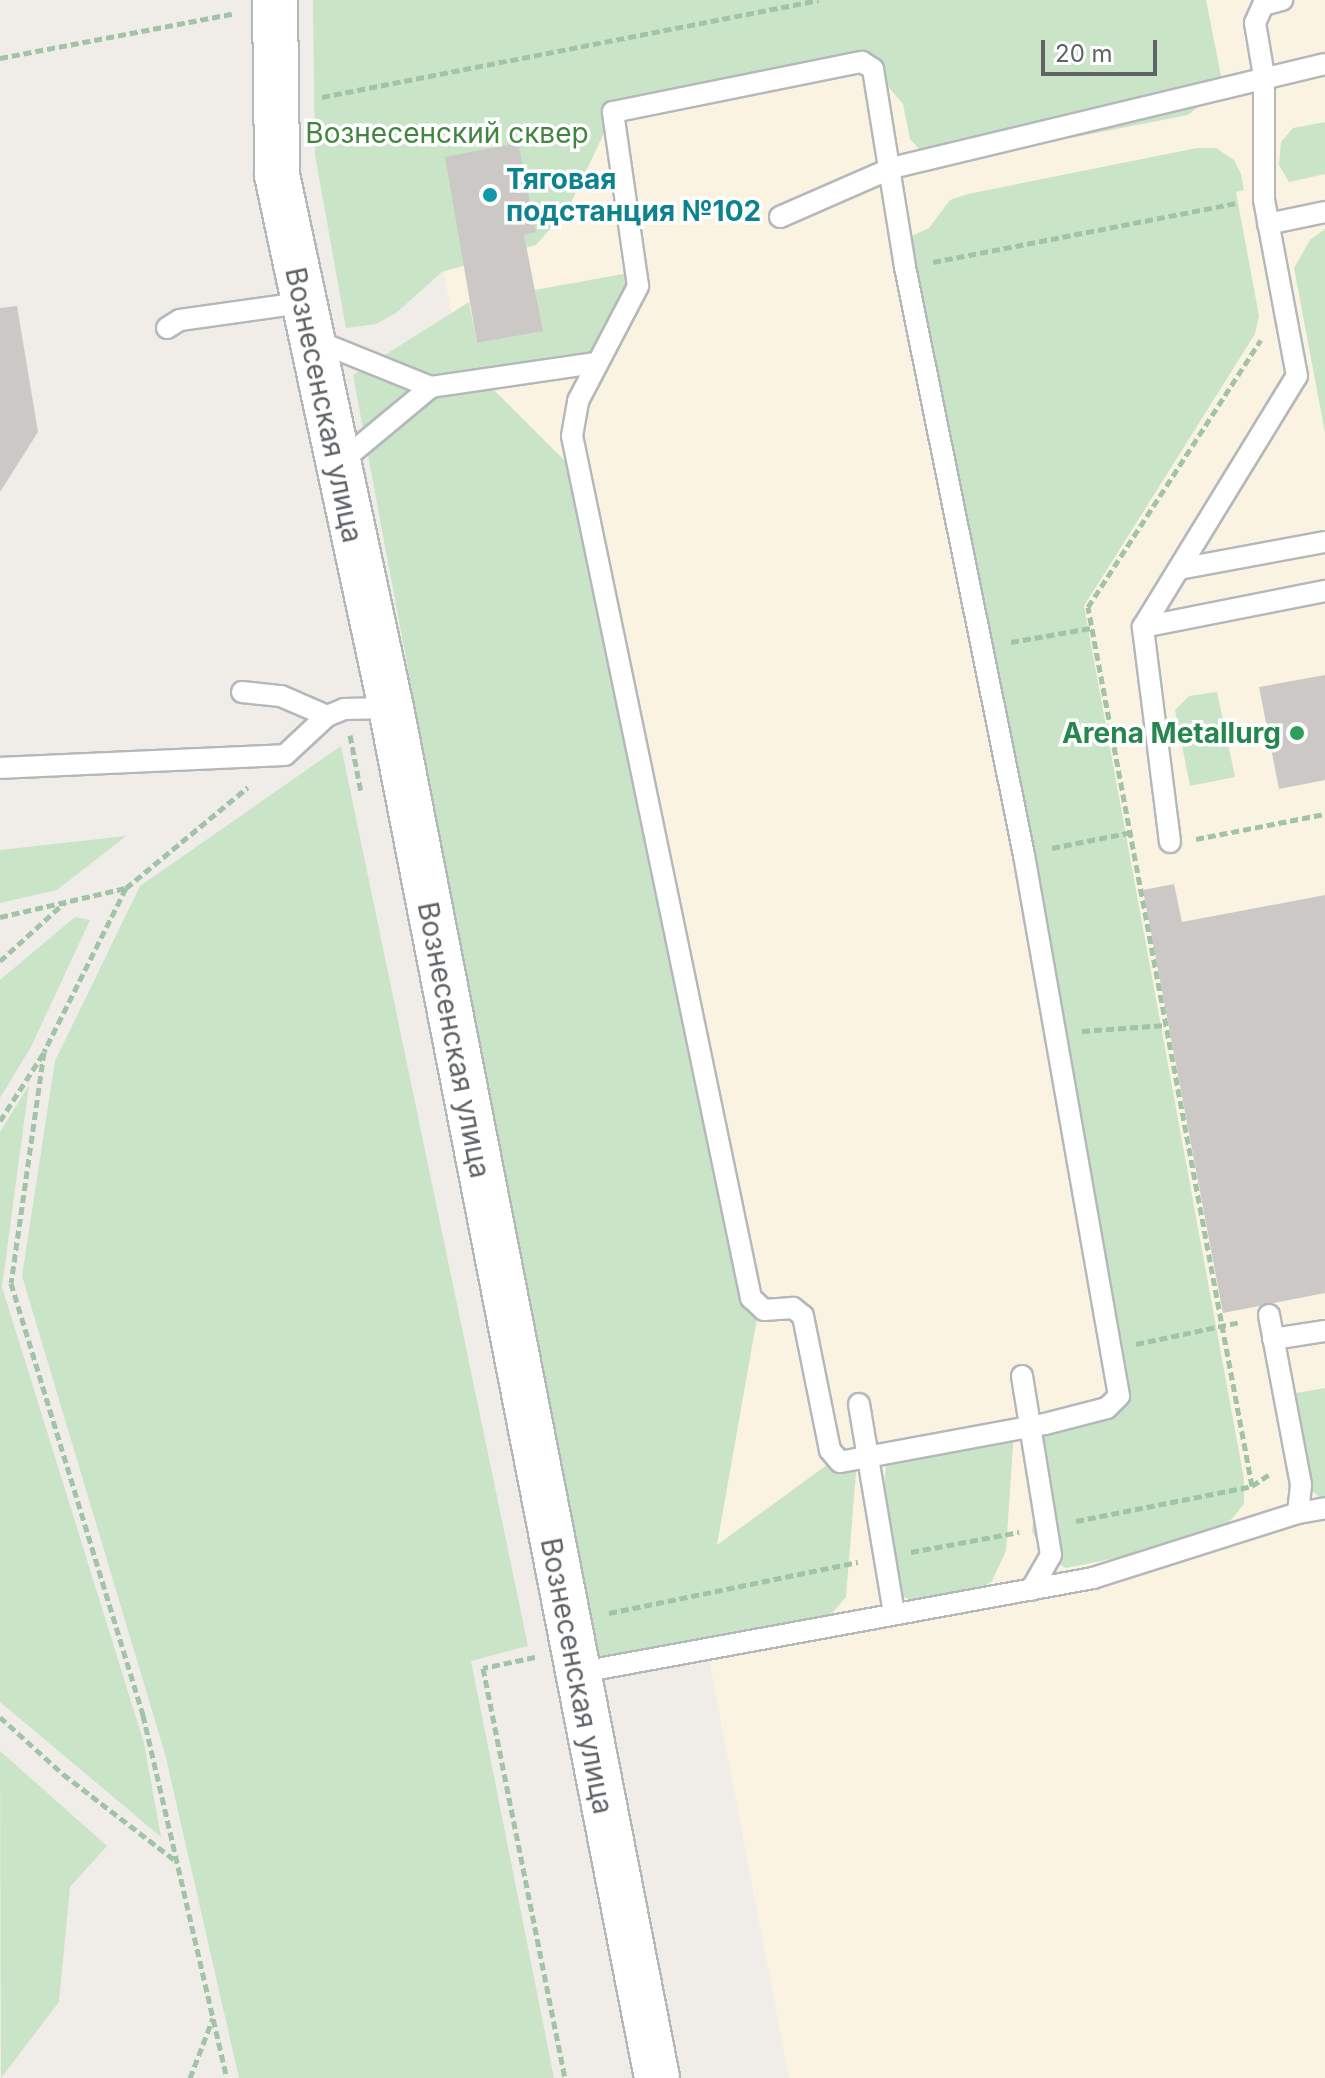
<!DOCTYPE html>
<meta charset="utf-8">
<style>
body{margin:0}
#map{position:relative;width:1325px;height:2078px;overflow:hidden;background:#f0ede8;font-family:Inter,sans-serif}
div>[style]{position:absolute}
.commercial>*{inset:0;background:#fbf3e2}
.green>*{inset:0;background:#cae4c8}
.building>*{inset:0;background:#cbc8c5}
.path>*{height:5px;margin-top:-2.5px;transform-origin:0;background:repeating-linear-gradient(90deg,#a1c4a8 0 8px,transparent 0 12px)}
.roads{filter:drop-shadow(2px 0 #b5b8bb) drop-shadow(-2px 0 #b5b8bb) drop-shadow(0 2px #b5b8bb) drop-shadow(0 -2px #b5b8bb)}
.service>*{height:20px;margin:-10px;padding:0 10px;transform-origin:10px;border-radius:10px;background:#fff}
.secondary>*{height:44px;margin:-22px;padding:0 22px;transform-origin:22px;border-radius:22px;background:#fff}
.dots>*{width:22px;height:22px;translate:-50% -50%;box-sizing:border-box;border:4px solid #fff;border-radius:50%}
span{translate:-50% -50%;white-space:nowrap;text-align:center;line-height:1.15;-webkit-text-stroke:7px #fff;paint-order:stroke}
.park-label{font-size:28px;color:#438441}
.culture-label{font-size:28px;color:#0d838f;font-weight:700}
.left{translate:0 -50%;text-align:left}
.street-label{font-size:28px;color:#5f6366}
.leisure-label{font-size:28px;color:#27864d;font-weight:700}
.right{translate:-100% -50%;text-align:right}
.scale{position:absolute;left:1041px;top:40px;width:116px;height:36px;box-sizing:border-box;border:4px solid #5f6366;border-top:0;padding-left:10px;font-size:24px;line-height:28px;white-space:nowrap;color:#5f6366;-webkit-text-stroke:6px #fff;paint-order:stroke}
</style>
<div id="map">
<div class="commercial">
<i style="clip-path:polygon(876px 0,1325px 0,1325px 2078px,789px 2078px,413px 111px)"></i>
</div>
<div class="green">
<i style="clip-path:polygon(313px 0,1206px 0,1221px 76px,1216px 93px,1188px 115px,953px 161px,927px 158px,910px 139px,903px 104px,869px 64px,614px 112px,568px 209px,536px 245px,442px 272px,396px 313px,376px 324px,346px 328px,315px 155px)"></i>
<i style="clip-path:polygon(1325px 122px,1325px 174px,1289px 182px,1279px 165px,1281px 142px,1293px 128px)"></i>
<i style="clip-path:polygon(1197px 148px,1216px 148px,1234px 160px,1241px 174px,1244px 190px,1236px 192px,1259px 316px,1255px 334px,1084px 606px,1244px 1479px,1244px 1504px,1216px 1538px,1066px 1568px,1044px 1556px,1032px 1531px,1045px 1424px,1116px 1402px,901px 241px,929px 228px,950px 200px,968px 194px)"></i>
<i style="clip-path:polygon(1325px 229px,1325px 433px,1294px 268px,1310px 240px)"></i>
<i style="clip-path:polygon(639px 271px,596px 363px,488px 384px,578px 474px,759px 1307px,717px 1545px,835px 1459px,857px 1460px,846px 1597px,821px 1626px,625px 1661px,603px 1658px,591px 1648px,353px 375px,469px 302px,477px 343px,542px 330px,535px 290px)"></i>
<i style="clip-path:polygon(1217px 692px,1235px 777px,1190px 786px,1175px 710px,1189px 696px)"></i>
<i style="clip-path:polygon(341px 746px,528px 1646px,471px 1661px,554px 2078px,239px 2078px,165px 1754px,22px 1276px,55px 1061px,140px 886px)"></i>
<i style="clip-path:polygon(126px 836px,57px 890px,0 903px,0 850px)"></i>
<i style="clip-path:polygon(75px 917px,90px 920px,32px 1045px,0 1098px,0 980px)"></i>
<i style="clip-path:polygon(29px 1085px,2px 1287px,144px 1743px,161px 1837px,0 1702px,0 1132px)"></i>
<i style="clip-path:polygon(1325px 1388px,1325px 1503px,1299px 1478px,1285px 1395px)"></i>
<i style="clip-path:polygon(1014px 1430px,1006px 1551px,992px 1581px,979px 1590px,914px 1602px,884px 1587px,876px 1572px,887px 1454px)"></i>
<i style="clip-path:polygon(0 1751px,107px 1846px,70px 1887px,59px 2002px,1px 2078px)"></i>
</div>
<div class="building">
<i style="clip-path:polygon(518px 143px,536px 232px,524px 235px,543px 331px,477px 343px,445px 157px)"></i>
<i style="clip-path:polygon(17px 306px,38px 432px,0 492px,0 308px)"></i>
<i style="clip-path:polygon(1325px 675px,1325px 780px,1279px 789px,1259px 687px)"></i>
<i style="clip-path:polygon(1174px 884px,1182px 922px,1325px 895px,1325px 1293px,1223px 1313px,1143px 890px)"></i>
</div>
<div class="path">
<i style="left:0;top:58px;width:239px;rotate:-10.8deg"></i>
<i style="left:322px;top:97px;width:506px;rotate:-11.04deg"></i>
<i style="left:933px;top:262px;width:310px;rotate:-11deg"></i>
<i style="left:1011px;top:642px;width:81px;rotate:-9.9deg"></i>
<i style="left:350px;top:735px;width:58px;rotate:79.1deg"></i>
<i style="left:1196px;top:839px;width:131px;rotate:-11deg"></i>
<i style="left:1052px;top:848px;width:82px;rotate:-11.3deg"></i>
<i style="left:126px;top:888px;width:183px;rotate:116.6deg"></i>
<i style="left:44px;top:1052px;width:233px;rotate:98.1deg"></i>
<i style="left:11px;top:1283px;width:452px;rotate:73deg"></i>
<i style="left:143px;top:1715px;width:373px;rotate:77deg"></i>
<i style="left:0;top:917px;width:129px;rotate:-13deg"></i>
<i style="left:126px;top:888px;width:158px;rotate:-39.6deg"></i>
<i style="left:0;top:961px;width:88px;rotate:-42.2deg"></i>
<i style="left:1082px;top:1031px;width:84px;rotate:-4.1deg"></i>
<i style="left:0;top:1121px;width:80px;rotate:-57.3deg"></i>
<i style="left:1136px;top:1344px;width:106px;rotate:-11.9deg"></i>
<i style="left:1252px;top:1486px;width:894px;rotate:-100.57deg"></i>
<i style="left:1088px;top:607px;width:318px;rotate:-57.1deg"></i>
<i style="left:1076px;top:1521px;width:179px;rotate:-11.2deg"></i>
<i style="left:1252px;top:1486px;width:23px;rotate:-34deg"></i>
<i style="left:911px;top:1552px;width:110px;rotate:-10.5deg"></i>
<i style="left:609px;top:1613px;width:254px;rotate:-11.6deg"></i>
<i style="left:535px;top:1657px;width:53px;rotate:168.1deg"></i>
<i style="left:483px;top:1668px;width:418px;rotate:78.7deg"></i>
<i style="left:0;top:1717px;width:85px;rotate:42.1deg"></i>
<i style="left:63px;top:1774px;width:143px;rotate:37.6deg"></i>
<i style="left:190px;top:2078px;width:64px;rotate:-69deg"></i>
</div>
<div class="roads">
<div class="service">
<i style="left:862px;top:62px;width:13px;rotate:32deg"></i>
<i style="left:873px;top:69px;width:201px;rotate:80.8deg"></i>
<i style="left:905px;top:267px;width:600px;rotate:78.56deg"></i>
<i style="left:1024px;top:855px;width:549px;rotate:80.04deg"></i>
<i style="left:1119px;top:1396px;width:17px;rotate:135deg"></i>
<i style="left:1107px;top:1408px;width:64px;rotate:165.5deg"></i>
<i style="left:1045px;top:1424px;width:208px;rotate:169.5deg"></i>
<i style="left:840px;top:1462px;width:16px;rotate:-130deg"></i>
<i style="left:830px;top:1450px;width:137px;rotate:-101.4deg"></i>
<i style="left:803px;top:1316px;width:13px;rotate:-141deg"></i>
<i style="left:793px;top:1308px;width:29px;rotate:176deg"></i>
<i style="left:764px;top:1310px;width:18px;rotate:-137deg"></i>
<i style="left:751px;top:1298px;width:880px;rotate:-101.73deg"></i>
<i style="left:572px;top:436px;width:36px;rotate:-80deg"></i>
<i style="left:578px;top:401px;width:130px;rotate:-62.4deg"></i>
<i style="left:638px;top:286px;width:176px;rotate:-98.2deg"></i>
<i style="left:613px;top:112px;width:254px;rotate:-11.4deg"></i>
<i style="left:780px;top:217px;width:122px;rotate:-23.6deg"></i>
<i style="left:892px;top:168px;width:445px;rotate:-13.5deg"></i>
<i style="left:1268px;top:224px;width:58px;rotate:-11.9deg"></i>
<i style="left:167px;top:328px;width:15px;rotate:-32deg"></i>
<i style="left:180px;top:320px;width:122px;rotate:-8deg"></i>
<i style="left:312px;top:339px;width:128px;rotate:22deg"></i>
<i style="left:337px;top:465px;width:122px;rotate:-39.7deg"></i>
<i style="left:431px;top:387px;width:167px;rotate:-8.3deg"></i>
<i style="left:1179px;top:569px;width:148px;rotate:-10.5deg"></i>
<i style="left:1143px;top:627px;width:186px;rotate:-11.2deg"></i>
<i style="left:242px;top:692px;width:39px;rotate:6deg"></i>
<i style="left:281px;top:696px;width:50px;rotate:23.5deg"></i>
<i style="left:0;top:768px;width:285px;rotate:-2.6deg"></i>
<i style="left:285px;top:755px;width:57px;rotate:-42.9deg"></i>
<i style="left:327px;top:716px;width:18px;rotate:-22deg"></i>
<i style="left:344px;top:709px;width:47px;rotate:-1.2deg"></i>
<i style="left:1170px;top:842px;width:217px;rotate:-97.2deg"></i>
<i style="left:1143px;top:627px;width:294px;rotate:-58.5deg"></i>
<i style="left:1297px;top:376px;width:180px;rotate:-100.6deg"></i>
<i style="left:1264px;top:199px;width:123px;rotate:-90deg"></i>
<i style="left:1264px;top:76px;width:54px;rotate:-99.6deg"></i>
<i style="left:1255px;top:23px;width:20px;rotate:-66deg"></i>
<i style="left:1263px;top:5px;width:20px;rotate:-15deg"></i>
<i style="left:1269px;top:1315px;width:173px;rotate:79.3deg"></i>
<i style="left:1301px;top:1485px;width:28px;rotate:96deg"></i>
<i style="left:1298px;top:1513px;width:27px;rotate:-10deg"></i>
<i style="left:1273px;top:1339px;width:53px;rotate:-8.7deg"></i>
<i style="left:1022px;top:1376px;width:181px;rotate:80.8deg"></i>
<i style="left:1051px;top:1555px;width:40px;rotate:119.7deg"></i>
<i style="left:859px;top:1404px;width:212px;rotate:80.5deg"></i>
<i style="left:576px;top:1673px;width:526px;rotate:-10.41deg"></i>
<i style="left:1093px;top:1578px;width:215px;rotate:-17.6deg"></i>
</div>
<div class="secondary">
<i style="left:275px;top:0;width:175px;rotate:89.3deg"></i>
<i style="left:277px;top:175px;width:545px;rotate:77.93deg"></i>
<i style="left:391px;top:708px;width:1396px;rotate:79.01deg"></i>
</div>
</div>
<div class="dots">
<i style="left:490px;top:195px;background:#0f9aa8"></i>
<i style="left:1297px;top:733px;background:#2e9e5b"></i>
</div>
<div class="park-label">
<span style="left:447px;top:133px">Вознесенский cквер</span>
</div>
<div class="culture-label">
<span class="left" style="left:506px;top:195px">Тяговая<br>подстанция №102</span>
</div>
<div class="street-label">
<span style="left:324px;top:405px;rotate:78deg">Вознесенская улица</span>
<span style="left:454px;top:1040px;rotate:79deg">Вознесенская улица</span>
<span style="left:577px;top:1676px;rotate:79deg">Вознесенская улица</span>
</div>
<div class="leisure-label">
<span class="right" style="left:1281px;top:733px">Arena Metallurg</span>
</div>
<div class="scale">20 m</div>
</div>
